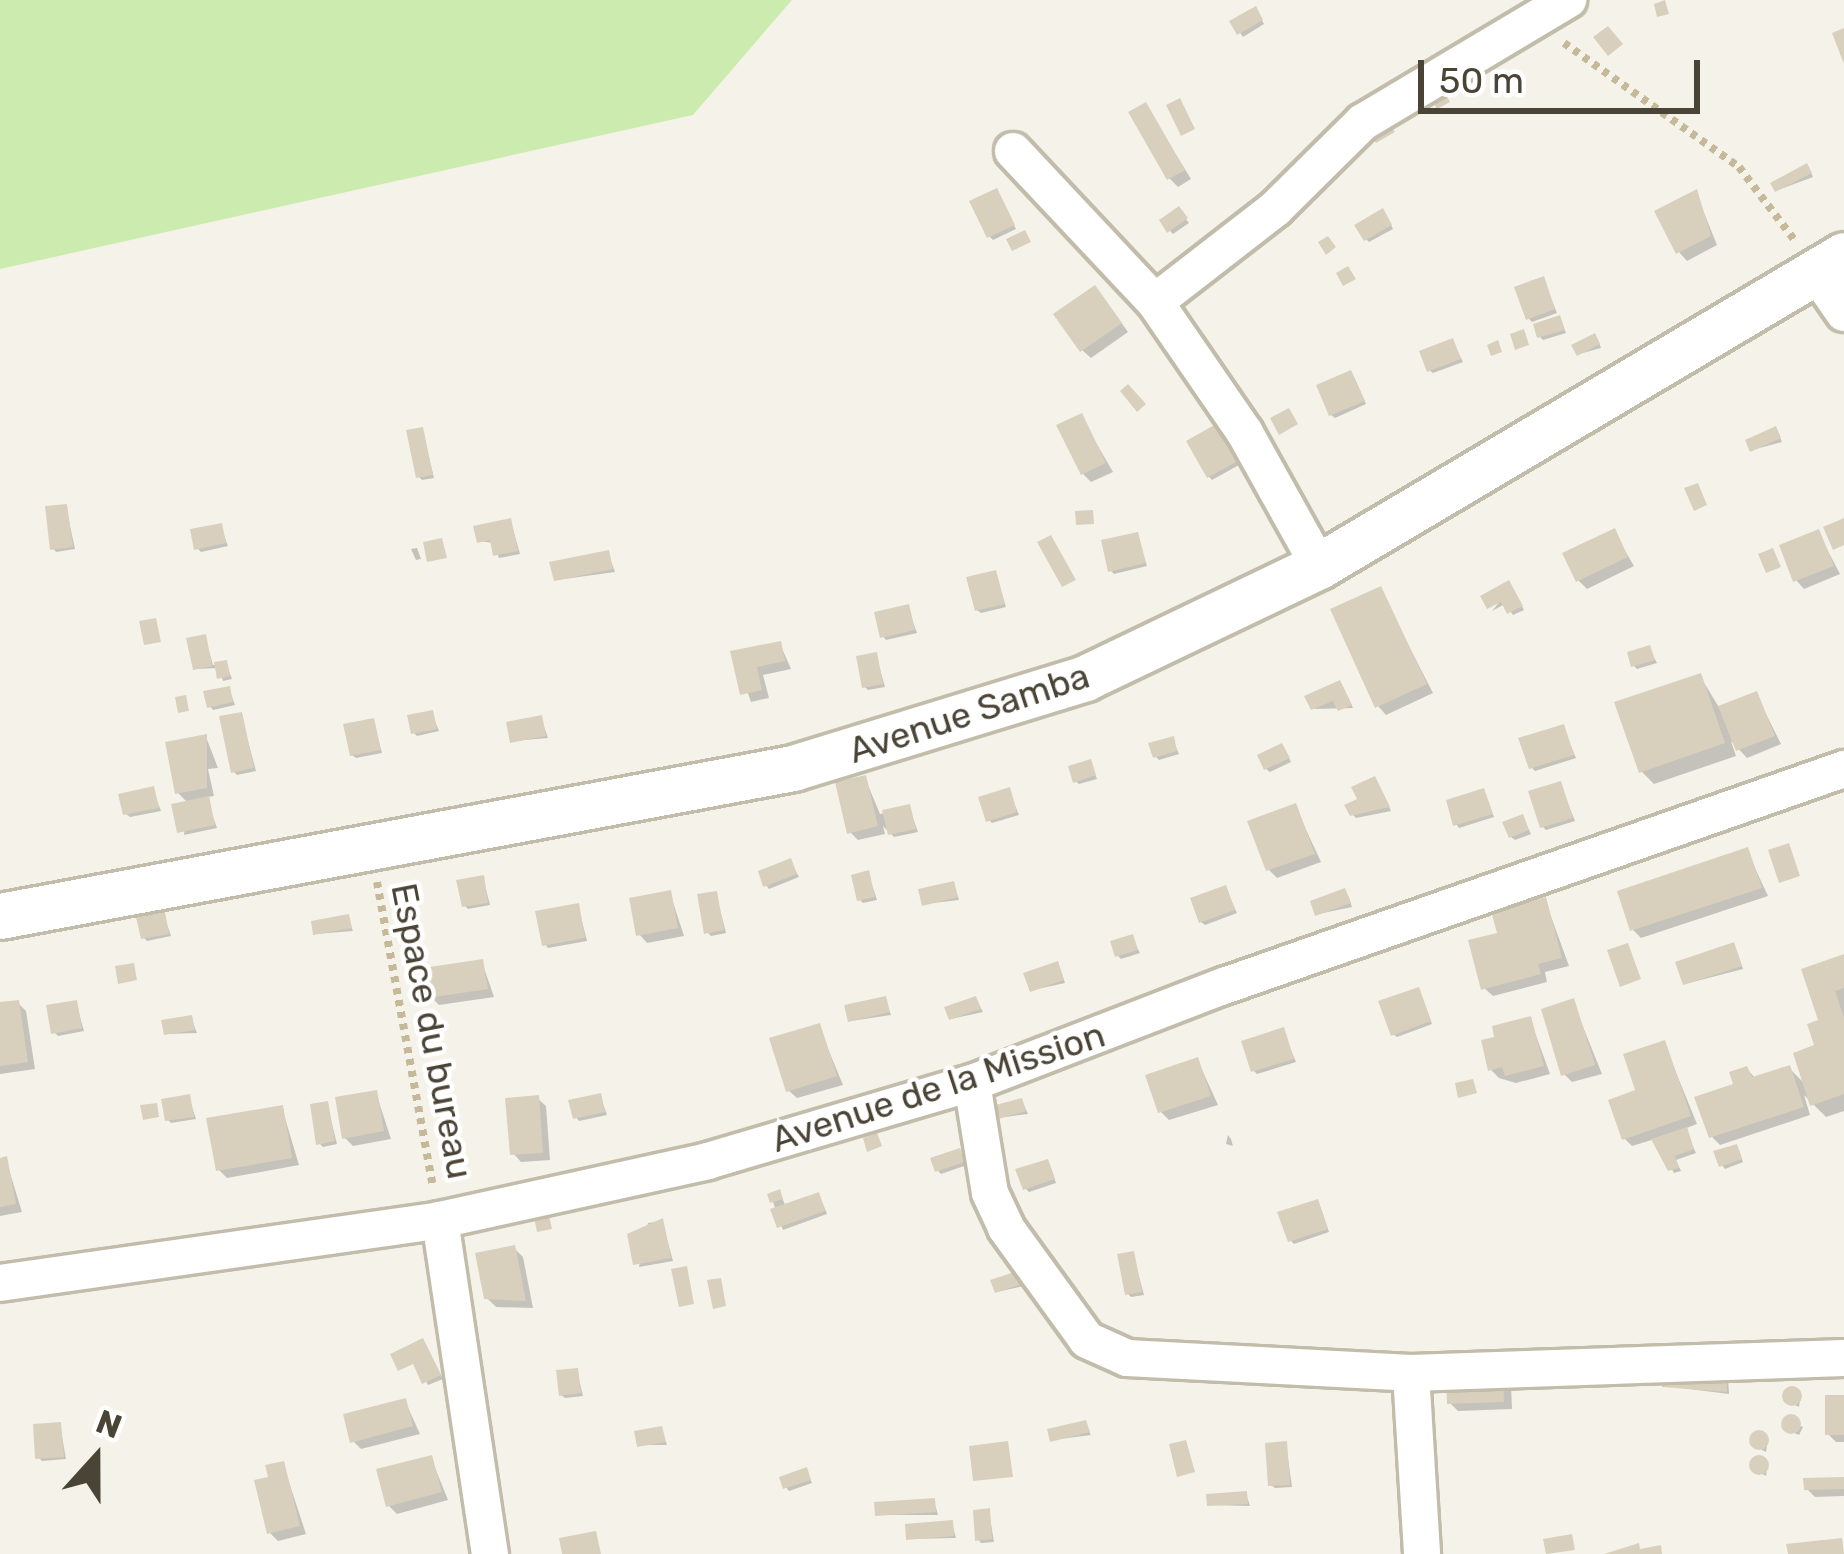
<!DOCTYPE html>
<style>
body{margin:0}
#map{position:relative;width:1844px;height:1554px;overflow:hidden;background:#f5f3e9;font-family:Rubik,sans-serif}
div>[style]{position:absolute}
.green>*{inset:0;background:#ccecaf}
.shadow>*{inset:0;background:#0003}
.building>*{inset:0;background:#d8d0bd}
.round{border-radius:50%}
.path>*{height:8px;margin-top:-4px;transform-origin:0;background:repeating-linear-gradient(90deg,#c5b99a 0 6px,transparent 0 12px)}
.roads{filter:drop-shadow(3px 0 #c2bcaa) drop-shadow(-3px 0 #c2bcaa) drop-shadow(0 3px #c2bcaa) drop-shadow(0 -3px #c2bcaa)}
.minor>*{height:36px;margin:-18px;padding:0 18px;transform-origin:18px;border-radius:18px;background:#fff}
.tertiary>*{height:45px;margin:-22.5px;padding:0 22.5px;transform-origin:22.5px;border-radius:22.5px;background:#fff}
span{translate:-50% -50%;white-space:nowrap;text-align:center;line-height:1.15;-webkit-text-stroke:9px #fff;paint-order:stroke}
.street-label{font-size:36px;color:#4a4436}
.north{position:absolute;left:36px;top:1398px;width:120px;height:120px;-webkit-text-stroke:9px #fff;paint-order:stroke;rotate:21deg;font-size:33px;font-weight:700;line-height:48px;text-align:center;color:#4a4436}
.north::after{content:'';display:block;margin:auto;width:42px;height:54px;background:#4a4436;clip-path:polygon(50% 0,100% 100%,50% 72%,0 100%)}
.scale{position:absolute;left:1418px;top:60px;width:282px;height:54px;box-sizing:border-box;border:6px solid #4a4436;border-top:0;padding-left:15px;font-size:36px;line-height:42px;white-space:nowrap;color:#4a4436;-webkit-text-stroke:9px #fff;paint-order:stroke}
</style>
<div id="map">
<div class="green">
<i style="clip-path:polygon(0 0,792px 0,693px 115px,0 269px)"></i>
</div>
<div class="shadow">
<i style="clip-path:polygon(1258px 13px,1264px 24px,1243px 37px,1233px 22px)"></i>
<i style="clip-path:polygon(1146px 106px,1191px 179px,1178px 187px,1169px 178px)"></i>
<i style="clip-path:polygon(1810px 170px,1813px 177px,1778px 190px)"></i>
<i style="clip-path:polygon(1696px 193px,1717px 245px,1687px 261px,1679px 252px)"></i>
<i style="clip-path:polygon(999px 195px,1016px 229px,993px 240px,990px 237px)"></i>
<i style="clip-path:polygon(1179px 210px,1189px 223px,1173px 234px,1170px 231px)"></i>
<i style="clip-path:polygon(1386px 215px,1393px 229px,1369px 242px,1366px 239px)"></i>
<i style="clip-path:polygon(1543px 279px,1557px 313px,1532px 322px,1528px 318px)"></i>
<i style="clip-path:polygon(1103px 297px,1128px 332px,1091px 358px,1082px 350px)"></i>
<i style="clip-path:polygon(1560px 319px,1566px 333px,1543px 340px,1540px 337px)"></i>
<i style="clip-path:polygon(1598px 340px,1601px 348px,1579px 354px)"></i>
<i style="clip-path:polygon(1453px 342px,1463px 362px,1433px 373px,1429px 370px)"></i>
<i style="clip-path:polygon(1354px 377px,1366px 404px,1335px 418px,1331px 415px)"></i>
<i style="clip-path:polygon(1081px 417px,1113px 472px,1091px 482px,1083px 474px)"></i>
<i style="clip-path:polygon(422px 430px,434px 478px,422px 480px,419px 477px)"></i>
<i style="clip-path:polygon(1219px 431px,1239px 465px,1212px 480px,1209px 477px)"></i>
<i style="clip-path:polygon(1778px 433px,1782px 442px,1752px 450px)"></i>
<i style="clip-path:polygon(66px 507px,75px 549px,56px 552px,53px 548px)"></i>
<i style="clip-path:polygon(511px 522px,520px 554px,499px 558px,493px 543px,480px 541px)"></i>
<i style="clip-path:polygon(221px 527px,228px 546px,201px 552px,197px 548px)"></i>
<i style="clip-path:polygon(1614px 532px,1634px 566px,1587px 589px,1578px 580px)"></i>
<i style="clip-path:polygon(1818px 532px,1840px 574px,1804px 589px,1796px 580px)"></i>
<i style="clip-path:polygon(1137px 535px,1147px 566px,1114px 574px,1111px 571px)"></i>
<i style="clip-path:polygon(417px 548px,421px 559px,416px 560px,411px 549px)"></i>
<i style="clip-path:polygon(608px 553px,615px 572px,557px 580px)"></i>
<i style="clip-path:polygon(995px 573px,1006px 607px,981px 613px,977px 610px)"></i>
<i style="clip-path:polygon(1512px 587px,1524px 610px,1513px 615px,1505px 604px,1492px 611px)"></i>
<i style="clip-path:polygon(1380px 590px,1433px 693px,1386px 715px,1378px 706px)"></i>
<i style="clip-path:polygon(908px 608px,917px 633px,886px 640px,883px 636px)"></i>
<i style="clip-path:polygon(205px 637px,213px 665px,226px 663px,232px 679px,223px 681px,218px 668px,196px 669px)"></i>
<i style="clip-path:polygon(780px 644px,791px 669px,763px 675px,769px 698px,751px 702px,734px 653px)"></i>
<i style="clip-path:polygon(1649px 648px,1657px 663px,1637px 669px,1634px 666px)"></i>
<i style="clip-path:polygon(876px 655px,885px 687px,868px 690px,865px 687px)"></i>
<i style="clip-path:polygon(1700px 676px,1720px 709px,1756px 694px,1781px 744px,1747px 758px,1731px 741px,1736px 756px,1654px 784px,1641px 771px)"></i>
<i style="clip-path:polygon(1343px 687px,1353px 708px,1314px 709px)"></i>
<i style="clip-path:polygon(229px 689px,235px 705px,213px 710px,210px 706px)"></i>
<i style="clip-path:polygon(432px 714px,439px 731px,417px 736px,414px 733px)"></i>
<i style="clip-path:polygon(241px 715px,256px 771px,237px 775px,234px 772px)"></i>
<i style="clip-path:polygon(541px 718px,548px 738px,513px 741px)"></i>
<i style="clip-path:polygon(373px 721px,382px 753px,356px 758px,352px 755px)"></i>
<i style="clip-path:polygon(1563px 727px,1576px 758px,1535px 771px,1531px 767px)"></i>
<i style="clip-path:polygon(206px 737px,218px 768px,208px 769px,214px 796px,206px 797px,217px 828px,184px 835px,188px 803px,178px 793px)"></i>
<i style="clip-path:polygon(1173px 740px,1179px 754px,1159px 760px,1155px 756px)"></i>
<i style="clip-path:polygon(1285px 750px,1291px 762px,1270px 772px,1266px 769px)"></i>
<i style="clip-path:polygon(1090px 762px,1097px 779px,1079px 784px,1075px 781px)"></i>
<i style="clip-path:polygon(865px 778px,880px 814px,909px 807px,918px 832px,894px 837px,883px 826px,885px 834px,858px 840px,850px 832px)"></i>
<i style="clip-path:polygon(1378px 783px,1391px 811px,1356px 818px,1352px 814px)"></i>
<i style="clip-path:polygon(1560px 784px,1575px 821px,1546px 830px,1543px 827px)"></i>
<i style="clip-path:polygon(153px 790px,161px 811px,130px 817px,126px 814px)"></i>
<i style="clip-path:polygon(1009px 791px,1019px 815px,992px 823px,989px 820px)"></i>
<i style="clip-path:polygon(1484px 792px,1494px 817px,1459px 828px,1456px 824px)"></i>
<i style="clip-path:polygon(1295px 806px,1321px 862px,1277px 878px,1269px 870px)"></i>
<i style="clip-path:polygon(1523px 817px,1531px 834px,1515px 840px,1511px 837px)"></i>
<i style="clip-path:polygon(1747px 851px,1768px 896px,1641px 938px,1633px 930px)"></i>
<i style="clip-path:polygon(791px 862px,799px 877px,769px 889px,766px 885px)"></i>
<i style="clip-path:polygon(868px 873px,877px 900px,863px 903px,860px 900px)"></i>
<i style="clip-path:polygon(483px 878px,490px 905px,468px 909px,465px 906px)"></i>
<i style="clip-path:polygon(953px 884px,959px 900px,925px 904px)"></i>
<i style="clip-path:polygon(1226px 889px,1237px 913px,1205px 925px,1201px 922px)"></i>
<i style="clip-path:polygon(670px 893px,684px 936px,647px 943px,639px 934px)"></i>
<i style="clip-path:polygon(716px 894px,726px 933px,711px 936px,707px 932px)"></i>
<i style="clip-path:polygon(1348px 895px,1352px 907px,1318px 914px)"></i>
<i style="clip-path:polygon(1545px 900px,1569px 966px,1545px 972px,1547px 982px,1493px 996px,1484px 988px,1500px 935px)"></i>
<i style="clip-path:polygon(578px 906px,587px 941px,548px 948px,545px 944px)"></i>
<i style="clip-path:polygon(164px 915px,171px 936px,147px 941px,143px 937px)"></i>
<i style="clip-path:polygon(347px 917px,353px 931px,316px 934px)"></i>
<i style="clip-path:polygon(1132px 938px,1140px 953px,1121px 959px,1118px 956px)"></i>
<i style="clip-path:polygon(1736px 949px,1743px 969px,1685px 984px)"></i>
<i style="clip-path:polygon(1844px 958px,1844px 1111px,1826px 1117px,1804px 1095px,1810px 1115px,1720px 1145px,1712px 1137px,1747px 1069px,1756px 1079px,1789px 1068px,1807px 1086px)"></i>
<i style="clip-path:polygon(482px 962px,494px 997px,439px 1005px,431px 997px)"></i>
<i style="clip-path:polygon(1060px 968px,1065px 983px,1033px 990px)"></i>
<i style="clip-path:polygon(1421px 994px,1432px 1024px,1397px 1037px,1393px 1034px)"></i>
<i style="clip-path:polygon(885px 999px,891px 1015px,851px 1021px)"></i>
<i style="clip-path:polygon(976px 999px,983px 1012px,951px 1019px)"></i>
<i style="clip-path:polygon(1573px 1002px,1602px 1074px,1572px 1082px,1564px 1074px)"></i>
<i style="clip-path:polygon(18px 1003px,26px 1011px,35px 1069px,0 1074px,0 1005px)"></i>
<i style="clip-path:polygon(76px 1003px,84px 1031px,58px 1036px,54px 1032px)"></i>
<i style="clip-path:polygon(191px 1018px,197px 1033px,167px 1034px)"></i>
<i style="clip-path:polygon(1530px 1019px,1550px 1074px,1516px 1083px,1499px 1078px,1491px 1070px)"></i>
<i style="clip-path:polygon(819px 1027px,843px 1085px,797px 1098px,788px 1090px)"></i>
<i style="clip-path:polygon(1283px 1031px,1296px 1062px,1257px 1074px,1254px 1071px)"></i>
<i style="clip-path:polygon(1664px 1043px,1697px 1124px,1684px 1129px,1696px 1153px,1676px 1160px,1681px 1171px,1674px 1173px,1655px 1139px,1632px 1146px,1624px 1138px)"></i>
<i style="clip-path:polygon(1198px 1061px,1218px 1105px,1169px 1120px,1161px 1112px)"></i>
<i style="clip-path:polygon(376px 1093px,391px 1139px,353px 1146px,345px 1138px)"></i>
<i style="clip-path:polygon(600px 1096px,607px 1115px,579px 1121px,576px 1117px)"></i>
<i style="clip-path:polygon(189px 1098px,196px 1119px,171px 1123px,168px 1120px)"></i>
<i style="clip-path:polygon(537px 1098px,546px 1106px,550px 1160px,521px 1162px,513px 1153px)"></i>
<i style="clip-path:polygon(1022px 1101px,1028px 1114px,998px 1118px)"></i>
<i style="clip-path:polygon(327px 1104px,337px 1144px,323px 1147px,319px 1143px)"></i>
<i style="clip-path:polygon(282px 1108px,299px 1165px,227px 1178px,219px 1170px)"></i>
<i style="clip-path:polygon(1228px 1135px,1231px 1139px,1233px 1146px,1226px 1144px)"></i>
<i style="clip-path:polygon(1739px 1150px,1743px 1162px,1725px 1169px,1722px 1165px)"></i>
<i style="clip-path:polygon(959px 1151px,967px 1165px,941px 1174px,938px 1171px)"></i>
<i style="clip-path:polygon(6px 1160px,22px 1212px,0 1216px,0 1161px)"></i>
<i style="clip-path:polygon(1050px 1165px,1056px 1183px,1029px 1192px,1025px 1188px)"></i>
<i style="clip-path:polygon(780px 1193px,786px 1207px,821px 1199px,827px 1214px,783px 1230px,773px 1202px)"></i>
<i style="clip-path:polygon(1320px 1206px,1329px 1232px,1294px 1244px,1290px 1240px)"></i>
<i style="clip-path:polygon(662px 1221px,673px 1261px,639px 1267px,648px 1223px)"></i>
<i style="clip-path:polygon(514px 1248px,523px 1257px,533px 1308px,496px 1307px,487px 1298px)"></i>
<i style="clip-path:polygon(1133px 1254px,1144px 1295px,1131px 1297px,1128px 1294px)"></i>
<i style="clip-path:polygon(1029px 1274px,1033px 1284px,997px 1292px)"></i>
<i style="clip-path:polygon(426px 1345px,443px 1379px,428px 1385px,417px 1366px,404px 1372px,428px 1361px)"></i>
<i style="clip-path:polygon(577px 1371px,583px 1396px,565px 1398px,561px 1395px)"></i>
<i style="clip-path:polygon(1728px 1376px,1729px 1394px,1665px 1386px)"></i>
<i style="clip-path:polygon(1511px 1385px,1512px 1409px,1458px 1411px,1450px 1403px)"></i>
<i style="clip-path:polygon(1787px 1391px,1801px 1394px,1799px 1407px,1786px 1401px)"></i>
<i style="clip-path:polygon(1844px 1398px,1844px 1442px,1836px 1442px,1828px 1434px)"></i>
<i style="clip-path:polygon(405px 1401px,420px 1434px,361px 1449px,353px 1441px)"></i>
<i style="clip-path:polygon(1785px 1420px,1803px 1427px,1799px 1435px,1785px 1429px)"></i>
<i style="clip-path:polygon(1085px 1424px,1091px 1435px,1052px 1440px)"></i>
<i style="clip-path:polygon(60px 1425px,66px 1459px,42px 1461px,38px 1457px)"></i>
<i style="clip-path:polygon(661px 1429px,667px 1445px,639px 1445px)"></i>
<i style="clip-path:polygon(1754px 1435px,1768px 1438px,1766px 1452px,1753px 1445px)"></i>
<i style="clip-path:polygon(1286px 1444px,1292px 1487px,1275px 1488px,1271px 1485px)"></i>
<i style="clip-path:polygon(431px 1458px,448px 1500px,397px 1514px,389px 1506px)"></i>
<i style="clip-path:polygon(1765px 1459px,1768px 1462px,1766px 1476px,1753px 1469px,1754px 1460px)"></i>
<i style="clip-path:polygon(283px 1464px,306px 1534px,278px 1541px,270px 1533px,272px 1479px)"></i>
<i style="clip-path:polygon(806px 1471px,812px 1483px,789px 1491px,786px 1487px)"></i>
<i style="clip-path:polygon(1844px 1480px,1844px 1496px,1815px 1497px,1807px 1489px)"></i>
<i style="clip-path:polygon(1246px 1494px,1250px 1506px,1210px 1505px)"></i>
<i style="clip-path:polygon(934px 1501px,938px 1515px,878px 1515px)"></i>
<i style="clip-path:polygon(989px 1512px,994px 1542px,981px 1543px,978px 1539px)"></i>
<i style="clip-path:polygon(952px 1523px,956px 1538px,909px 1539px)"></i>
</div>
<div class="building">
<i style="clip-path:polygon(1665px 0,1669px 14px,1657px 17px,1654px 4px)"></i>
<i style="clip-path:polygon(1256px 6px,1263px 20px,1237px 35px,1229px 21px)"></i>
<i style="clip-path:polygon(1608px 26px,1623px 44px,1608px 56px,1593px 37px)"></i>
<i style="clip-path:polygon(1844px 28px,1844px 64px,1832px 33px)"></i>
<i style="clip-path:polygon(1441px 86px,1450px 102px,1437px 109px,1428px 94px)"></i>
<i style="clip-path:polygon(1180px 98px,1195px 129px,1181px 136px,1166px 105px)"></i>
<i style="clip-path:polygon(1146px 102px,1185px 170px,1167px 180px,1128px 112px)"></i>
<i style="clip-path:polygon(1386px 118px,1395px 132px,1376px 143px,1368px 130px)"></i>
<i style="clip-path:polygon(1807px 163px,1812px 173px,1775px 192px,1770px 183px)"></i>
<i style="clip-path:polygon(997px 188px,1015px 225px,987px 238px,969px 201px)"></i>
<i style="clip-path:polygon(1697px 189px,1711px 236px,1676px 254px,1654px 211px)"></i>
<i style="clip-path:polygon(1179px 206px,1188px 218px,1167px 233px,1159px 220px)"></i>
<i style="clip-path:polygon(1383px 208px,1392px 225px,1364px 241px,1354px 225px)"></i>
<i style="clip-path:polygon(1025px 230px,1031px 242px,1012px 251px,1006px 239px)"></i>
<i style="clip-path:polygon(1328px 236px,1336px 247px,1326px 255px,1318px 242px)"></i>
<i style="clip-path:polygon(1348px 266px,1356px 279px,1343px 286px,1336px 273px)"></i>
<i style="clip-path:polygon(1544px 276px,1555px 309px,1526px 320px,1514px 287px)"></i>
<i style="clip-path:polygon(1095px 285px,1122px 323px,1080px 352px,1053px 314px)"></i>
<i style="clip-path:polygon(1560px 315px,1565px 330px,1537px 338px,1533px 324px)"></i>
<i style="clip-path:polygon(1524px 329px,1529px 345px,1515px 350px,1510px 334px)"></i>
<i style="clip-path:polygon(1595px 333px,1600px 344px,1577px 356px,1571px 345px)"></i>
<i style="clip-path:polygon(1453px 338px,1461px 359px,1427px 372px,1419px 351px)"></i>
<i style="clip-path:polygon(1498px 340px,1502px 352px,1491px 356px,1487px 345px)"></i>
<i style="clip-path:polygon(1351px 370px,1365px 401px,1329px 416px,1316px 385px)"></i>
<i style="clip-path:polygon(1128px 384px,1146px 404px,1137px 412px,1120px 391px)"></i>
<i style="clip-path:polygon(1289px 408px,1298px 424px,1279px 435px,1270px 418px)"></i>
<i style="clip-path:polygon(1082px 413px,1106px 463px,1081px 475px,1056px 425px)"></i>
<i style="clip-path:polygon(1216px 424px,1238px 461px,1207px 478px,1186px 441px)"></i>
<i style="clip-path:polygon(1776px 426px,1781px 438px,1750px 452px,1745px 440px)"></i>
<i style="clip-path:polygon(423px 427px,433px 475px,416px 478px,406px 430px)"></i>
<i style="clip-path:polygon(1698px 483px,1707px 505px,1694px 511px,1684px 488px)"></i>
<i style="clip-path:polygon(67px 504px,73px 547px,50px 550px,45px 506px)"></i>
<i style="clip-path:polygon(1093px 510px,1094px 524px,1076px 525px,1075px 511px)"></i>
<i style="clip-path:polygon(511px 518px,518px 551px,493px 556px,490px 540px,477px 543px,473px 526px)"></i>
<i style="clip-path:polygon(1844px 518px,1844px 545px,1833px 550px,1823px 527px)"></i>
<i style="clip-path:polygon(222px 523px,226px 543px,194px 550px,190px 529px)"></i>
<i style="clip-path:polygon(1615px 528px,1628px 557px,1576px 582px,1562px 553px)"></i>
<i style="clip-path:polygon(1819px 529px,1834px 566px,1793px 582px,1779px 545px)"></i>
<i style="clip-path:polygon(1138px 532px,1146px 563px,1108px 572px,1101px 540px)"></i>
<i style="clip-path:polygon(1051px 535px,1076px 580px,1062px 587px,1037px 542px)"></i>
<i style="clip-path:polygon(442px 538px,447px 558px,427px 562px,423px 542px)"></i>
<i style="clip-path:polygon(1773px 548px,1781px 567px,1766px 573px,1758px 554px)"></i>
<i style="clip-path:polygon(609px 550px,613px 569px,554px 581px,549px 562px)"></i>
<i style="clip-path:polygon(996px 570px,1005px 604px,975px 611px,966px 577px)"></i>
<i style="clip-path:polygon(1509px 580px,1523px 606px,1507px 614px,1501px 602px,1487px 609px,1480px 596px)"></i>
<i style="clip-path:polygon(1381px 586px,1427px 684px,1375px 708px,1330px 609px)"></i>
<i style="clip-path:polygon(909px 604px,915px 630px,880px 638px,874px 612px)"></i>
<i style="clip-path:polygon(156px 618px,161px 642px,144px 645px,139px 621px)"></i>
<i style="clip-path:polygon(206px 634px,212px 666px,193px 670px,186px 638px)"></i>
<i style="clip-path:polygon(781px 641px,785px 661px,757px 667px,762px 690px,740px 695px,730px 651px)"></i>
<i style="clip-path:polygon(1650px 645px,1655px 660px,1631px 667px,1627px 652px)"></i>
<i style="clip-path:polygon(877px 652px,883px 684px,862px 688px,856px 656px)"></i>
<i style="clip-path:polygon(227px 660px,230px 676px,217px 679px,214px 662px)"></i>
<i style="clip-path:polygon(1701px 673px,1725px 743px,1639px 773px,1614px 702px)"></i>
<i style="clip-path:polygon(1340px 680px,1352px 705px,1338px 711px,1333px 701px,1311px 710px,1304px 696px)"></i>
<i style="clip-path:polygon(230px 686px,233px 702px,207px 708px,203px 691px)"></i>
<i style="clip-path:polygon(1757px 691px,1775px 736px,1736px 751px,1718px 706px)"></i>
<i style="clip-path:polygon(186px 695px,189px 711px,178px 713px,175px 697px)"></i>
<i style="clip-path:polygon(433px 710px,437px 729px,411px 734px,407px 715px)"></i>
<i style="clip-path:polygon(242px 712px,254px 768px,231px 773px,219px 716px)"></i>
<i style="clip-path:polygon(542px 715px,546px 736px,510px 743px,506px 722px)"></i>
<i style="clip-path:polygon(374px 718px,381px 750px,350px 756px,343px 724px)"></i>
<i style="clip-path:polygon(1564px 724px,1574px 755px,1529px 769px,1518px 738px)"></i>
<i style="clip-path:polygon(207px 734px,207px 788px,175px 794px,165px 742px)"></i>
<i style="clip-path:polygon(1174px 736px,1177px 751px,1153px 758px,1148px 743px)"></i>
<i style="clip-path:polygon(1282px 743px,1290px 758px,1264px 770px,1257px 755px)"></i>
<i style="clip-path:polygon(1091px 759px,1096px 775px,1073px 783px,1068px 766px)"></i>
<i style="clip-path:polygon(866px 775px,878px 826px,847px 834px,835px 782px)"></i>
<i style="clip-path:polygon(1375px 776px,1390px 807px,1350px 816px,1344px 805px,1357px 799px,1351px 787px)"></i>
<i style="clip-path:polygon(1561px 781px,1573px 818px,1540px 828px,1528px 791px)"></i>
<i style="clip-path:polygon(154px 786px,159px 808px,123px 815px,118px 794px)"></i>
<i style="clip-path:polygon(1010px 787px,1017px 812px,986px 822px,978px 797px)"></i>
<i style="clip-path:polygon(1484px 788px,1493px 814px,1453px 826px,1446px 800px)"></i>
<i style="clip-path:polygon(209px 796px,215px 825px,177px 833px,171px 804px)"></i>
<i style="clip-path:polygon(1296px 803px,1315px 854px,1266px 871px,1247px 821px)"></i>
<i style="clip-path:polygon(910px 804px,916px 829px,888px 835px,882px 810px)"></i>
<i style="clip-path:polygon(1523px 814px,1529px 830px,1509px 838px,1502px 822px)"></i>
<i style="clip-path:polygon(1789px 843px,1800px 876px,1779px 883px,1768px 850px)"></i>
<i style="clip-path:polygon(1748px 847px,1762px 888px,1630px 931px,1617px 891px)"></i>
<i style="clip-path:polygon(791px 858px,797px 874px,763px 887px,758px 871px)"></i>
<i style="clip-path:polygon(869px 870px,875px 897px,857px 901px,851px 875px)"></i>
<i style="clip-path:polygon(484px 875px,488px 903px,462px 907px,456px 880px)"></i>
<i style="clip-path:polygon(954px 881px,958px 897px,922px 906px,918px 889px)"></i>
<i style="clip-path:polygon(1226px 885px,1235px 910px,1199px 923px,1190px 898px)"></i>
<i style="clip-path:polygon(1345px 888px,1351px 903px,1315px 916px,1310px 901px)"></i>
<i style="clip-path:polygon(671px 890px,678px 928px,636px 936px,629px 898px)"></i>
<i style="clip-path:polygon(717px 891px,724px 930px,704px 934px,697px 894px)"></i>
<i style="clip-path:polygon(1546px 897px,1562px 958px,1538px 964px,1541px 974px,1481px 990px,1468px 940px,1497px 933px,1491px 911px)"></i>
<i style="clip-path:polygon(579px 903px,585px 938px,542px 946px,535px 911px)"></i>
<i style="clip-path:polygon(165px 912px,169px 934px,141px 939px,136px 917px)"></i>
<i style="clip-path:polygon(349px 914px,352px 928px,313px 935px,311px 921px)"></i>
<i style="clip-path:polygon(1133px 934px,1138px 950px,1115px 957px,1110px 941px)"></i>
<i style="clip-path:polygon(1734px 942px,1742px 966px,1683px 985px,1675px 962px)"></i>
<i style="clip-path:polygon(1628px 943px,1641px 979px,1620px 987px,1607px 950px)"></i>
<i style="clip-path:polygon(1844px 954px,1844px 988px,1835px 991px,1844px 1018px,1844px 1094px,1810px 1106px,1793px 1053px,1814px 1045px,1807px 1024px,1818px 1020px,1801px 969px)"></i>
<i style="clip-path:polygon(483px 959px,488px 989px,428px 998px,423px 968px)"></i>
<i style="clip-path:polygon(1058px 961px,1064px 980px,1030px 992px,1023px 973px)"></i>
<i style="clip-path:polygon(134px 963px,137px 980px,118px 984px,115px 966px)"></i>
<i style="clip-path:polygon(1419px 987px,1431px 1021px,1391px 1036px,1378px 1001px)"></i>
<i style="clip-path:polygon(886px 996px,890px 1012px,848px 1022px,844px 1005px)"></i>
<i style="clip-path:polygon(976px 996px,981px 1009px,949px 1020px,944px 1007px)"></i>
<i style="clip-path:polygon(1574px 998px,1595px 1065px,1561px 1076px,1541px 1009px)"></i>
<i style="clip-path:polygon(19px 1000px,28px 1062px,0 1066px,0 1002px)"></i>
<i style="clip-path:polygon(77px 1000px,82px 1028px,51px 1034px,46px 1005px)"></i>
<i style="clip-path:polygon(192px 1015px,195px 1030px,164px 1035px,161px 1020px)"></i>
<i style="clip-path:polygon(1531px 1016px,1544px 1066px,1505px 1076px,1502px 1067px,1488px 1071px,1481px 1040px,1494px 1037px,1492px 1026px)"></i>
<i style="clip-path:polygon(820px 1023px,837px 1076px,786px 1092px,769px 1038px)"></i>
<i style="clip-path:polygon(1284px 1027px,1294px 1059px,1251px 1072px,1241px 1041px)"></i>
<i style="clip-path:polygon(1665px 1040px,1691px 1116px,1622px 1140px,1608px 1100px,1635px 1090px,1623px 1054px)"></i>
<i style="clip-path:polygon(1198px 1057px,1211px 1096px,1158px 1113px,1145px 1075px)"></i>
<i style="clip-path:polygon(1790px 1065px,1804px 1107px,1709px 1138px,1694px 1097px,1733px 1084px,1729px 1072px,1747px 1066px,1752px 1077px)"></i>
<i style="clip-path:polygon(1473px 1079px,1477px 1093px,1458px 1098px,1455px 1083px)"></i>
<i style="clip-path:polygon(377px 1090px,384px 1131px,342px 1139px,335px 1097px)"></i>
<i style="clip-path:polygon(601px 1093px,605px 1112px,573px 1119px,568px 1100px)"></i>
<i style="clip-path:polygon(190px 1094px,194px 1117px,165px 1121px,161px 1099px)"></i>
<i style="clip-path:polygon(539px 1095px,543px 1153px,510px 1155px,505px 1098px)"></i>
<i style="clip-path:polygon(1022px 1098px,1026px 1111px,995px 1120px,992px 1106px)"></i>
<i style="clip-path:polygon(328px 1101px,335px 1141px,316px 1145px,310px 1104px)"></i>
<i style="clip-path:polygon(157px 1103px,159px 1117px,143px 1120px,140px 1105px)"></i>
<i style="clip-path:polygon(283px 1105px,292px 1158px,216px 1171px,206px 1118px)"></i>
<i style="clip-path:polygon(1687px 1127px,1694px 1149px,1675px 1156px,1679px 1168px,1668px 1171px,1651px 1139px)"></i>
<i style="clip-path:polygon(877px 1133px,882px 1146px,867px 1152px,863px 1138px)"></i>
<i style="clip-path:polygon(1737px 1144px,1742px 1159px,1719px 1167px,1713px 1151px)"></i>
<i style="clip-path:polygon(960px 1148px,965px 1162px,935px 1172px,930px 1158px)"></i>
<i style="clip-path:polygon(7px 1156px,16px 1204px,0 1207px,0 1158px)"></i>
<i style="clip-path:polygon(1048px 1159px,1055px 1179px,1023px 1190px,1015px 1169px)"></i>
<i style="clip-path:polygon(780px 1189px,783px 1199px,770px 1203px,767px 1194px)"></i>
<i style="clip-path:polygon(819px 1192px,825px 1211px,777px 1228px,770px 1209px)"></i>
<i style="clip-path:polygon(1318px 1199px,1328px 1229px,1288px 1242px,1277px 1212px)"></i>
<i style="clip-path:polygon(549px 1215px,552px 1229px,537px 1232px,534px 1217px)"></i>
<i style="clip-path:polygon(663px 1218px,671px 1258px,633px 1265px,627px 1234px)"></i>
<i style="clip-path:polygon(515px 1245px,526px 1301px,484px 1299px,475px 1253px)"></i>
<i style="clip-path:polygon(1134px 1251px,1142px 1292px,1125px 1295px,1117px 1254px)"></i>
<i style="clip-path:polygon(687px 1266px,694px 1304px,679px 1307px,671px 1269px)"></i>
<i style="clip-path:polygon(1027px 1268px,1031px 1281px,995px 1293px,990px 1280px)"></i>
<i style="clip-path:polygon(721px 1278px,726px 1306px,713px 1309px,707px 1280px)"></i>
<i style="clip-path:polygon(423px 1338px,441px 1375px,422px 1384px,413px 1364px,398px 1371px,390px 1354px)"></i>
<i style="clip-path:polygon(578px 1368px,581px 1393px,559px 1396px,556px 1370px)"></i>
<i style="clip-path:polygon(1726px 1370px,1727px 1392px,1662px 1387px,1662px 1372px)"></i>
<i style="clip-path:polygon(1503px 1374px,1504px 1402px,1447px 1404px,1446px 1376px)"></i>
<i class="round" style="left:1782px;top:1386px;width:20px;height:20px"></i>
<i style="clip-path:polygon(1825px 1395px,1844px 1395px,1844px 1435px,1825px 1435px)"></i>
<i style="clip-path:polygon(406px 1398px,413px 1426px,350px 1443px,343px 1414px)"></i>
<i class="round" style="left:1781px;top:1414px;width:20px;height:20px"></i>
<i style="clip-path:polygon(1086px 1420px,1090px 1432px,1050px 1442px,1047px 1429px)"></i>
<i style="clip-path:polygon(61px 1422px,64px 1457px,35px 1459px,33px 1424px)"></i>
<i style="clip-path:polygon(662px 1426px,666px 1442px,637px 1447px,634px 1431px)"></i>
<i class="round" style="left:1749px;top:1430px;width:20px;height:20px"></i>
<i style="clip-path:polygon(1186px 1440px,1195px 1472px,1177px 1477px,1169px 1444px)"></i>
<i style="clip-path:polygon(1008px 1441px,1013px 1477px,973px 1481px,969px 1446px)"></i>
<i style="clip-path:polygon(1287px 1441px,1290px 1485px,1268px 1486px,1265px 1443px)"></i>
<i class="round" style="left:1749px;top:1455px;width:20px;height:20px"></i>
<i style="clip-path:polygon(432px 1455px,442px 1492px,386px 1507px,376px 1469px)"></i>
<i style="clip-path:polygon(284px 1461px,300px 1526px,267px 1534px,254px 1480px,268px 1477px,265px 1465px)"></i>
<i style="clip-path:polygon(807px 1467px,811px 1480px,783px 1489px,779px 1477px)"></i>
<i style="clip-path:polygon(1844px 1477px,1844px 1489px,1804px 1490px,1803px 1478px)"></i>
<i style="clip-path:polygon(1247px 1491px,1248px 1504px,1207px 1506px,1206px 1494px)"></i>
<i style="clip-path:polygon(935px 1498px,936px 1512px,875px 1516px,874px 1502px)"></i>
<i style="clip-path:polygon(990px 1508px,992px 1539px,975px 1541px,973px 1510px)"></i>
<i style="clip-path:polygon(953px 1520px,954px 1536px,906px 1540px,905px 1524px)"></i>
<i style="clip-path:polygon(596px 1531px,601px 1554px,562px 1554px,559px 1538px)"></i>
<i style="clip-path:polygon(1572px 1534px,1575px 1550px,1546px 1554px,1543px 1539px)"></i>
<i style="clip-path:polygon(1842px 1538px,1844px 1554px,1788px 1554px,1786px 1544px)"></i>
<i style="clip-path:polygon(1639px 1543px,1640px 1549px,1661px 1545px,1662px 1554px,1604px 1554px)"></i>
</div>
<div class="path">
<i style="left:1564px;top:43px;width:214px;rotate:35.3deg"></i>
<i style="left:1739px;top:167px;width:94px;rotate:52.8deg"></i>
<i style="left:377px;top:882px;width:309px;rotate:79.6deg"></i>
</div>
<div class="roads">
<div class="minor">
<i style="left:1013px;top:151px;width:207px;rotate:46.8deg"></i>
<i style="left:1155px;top:302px;width:159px;rotate:55.5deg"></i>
<i style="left:1245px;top:433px;width:152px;rotate:60.9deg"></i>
<i style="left:1815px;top:271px;width:51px;rotate:55.4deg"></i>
<i style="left:1155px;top:302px;width:153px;rotate:-37.8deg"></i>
<i style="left:1276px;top:208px;width:122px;rotate:-44.7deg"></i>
<i style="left:1363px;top:122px;width:239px;rotate:-30.8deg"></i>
<i style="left:972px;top:1083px;width:111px;rotate:80.7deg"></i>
<i style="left:990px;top:1193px;width:38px;rotate:65deg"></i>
<i style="left:1006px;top:1228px;width:138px;rotate:54.1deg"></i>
<i style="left:1087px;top:1340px;width:44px;rotate:24.2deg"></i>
<i style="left:1127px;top:1358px;width:284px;rotate:3deg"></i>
<i style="left:1411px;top:1373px;width:433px;rotate:-2deg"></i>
<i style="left:440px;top:1220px;width:338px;rotate:81.5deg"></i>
<i style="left:0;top:1283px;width:444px;rotate:-8.1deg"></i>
<i style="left:440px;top:1220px;width:274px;rotate:-12.4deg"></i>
<i style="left:708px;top:1161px;width:275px;rotate:-16.5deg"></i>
<i style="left:972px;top:1083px;width:270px;rotate:-21.1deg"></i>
<i style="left:1224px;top:986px;width:657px;rotate:-19.29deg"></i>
<i style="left:1411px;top:1373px;width:181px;rotate:86.5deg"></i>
</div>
<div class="tertiary">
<i style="left:0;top:916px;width:807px;rotate:-10.57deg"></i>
<i style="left:793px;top:768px;width:306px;rotate:-17.1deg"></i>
<i style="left:1085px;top:678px;width:259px;rotate:-25.6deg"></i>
<i style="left:1319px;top:566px;width:610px;rotate:-30.64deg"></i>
</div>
</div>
<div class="street-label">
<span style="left:969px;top:713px;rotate:-18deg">Avenue Samba</span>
<span style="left:432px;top:1031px;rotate:79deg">Espace du bureau</span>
<span style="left:938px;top:1087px;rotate:-18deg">Avenue de la Mission</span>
</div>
<div class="north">N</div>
<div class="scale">50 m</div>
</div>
